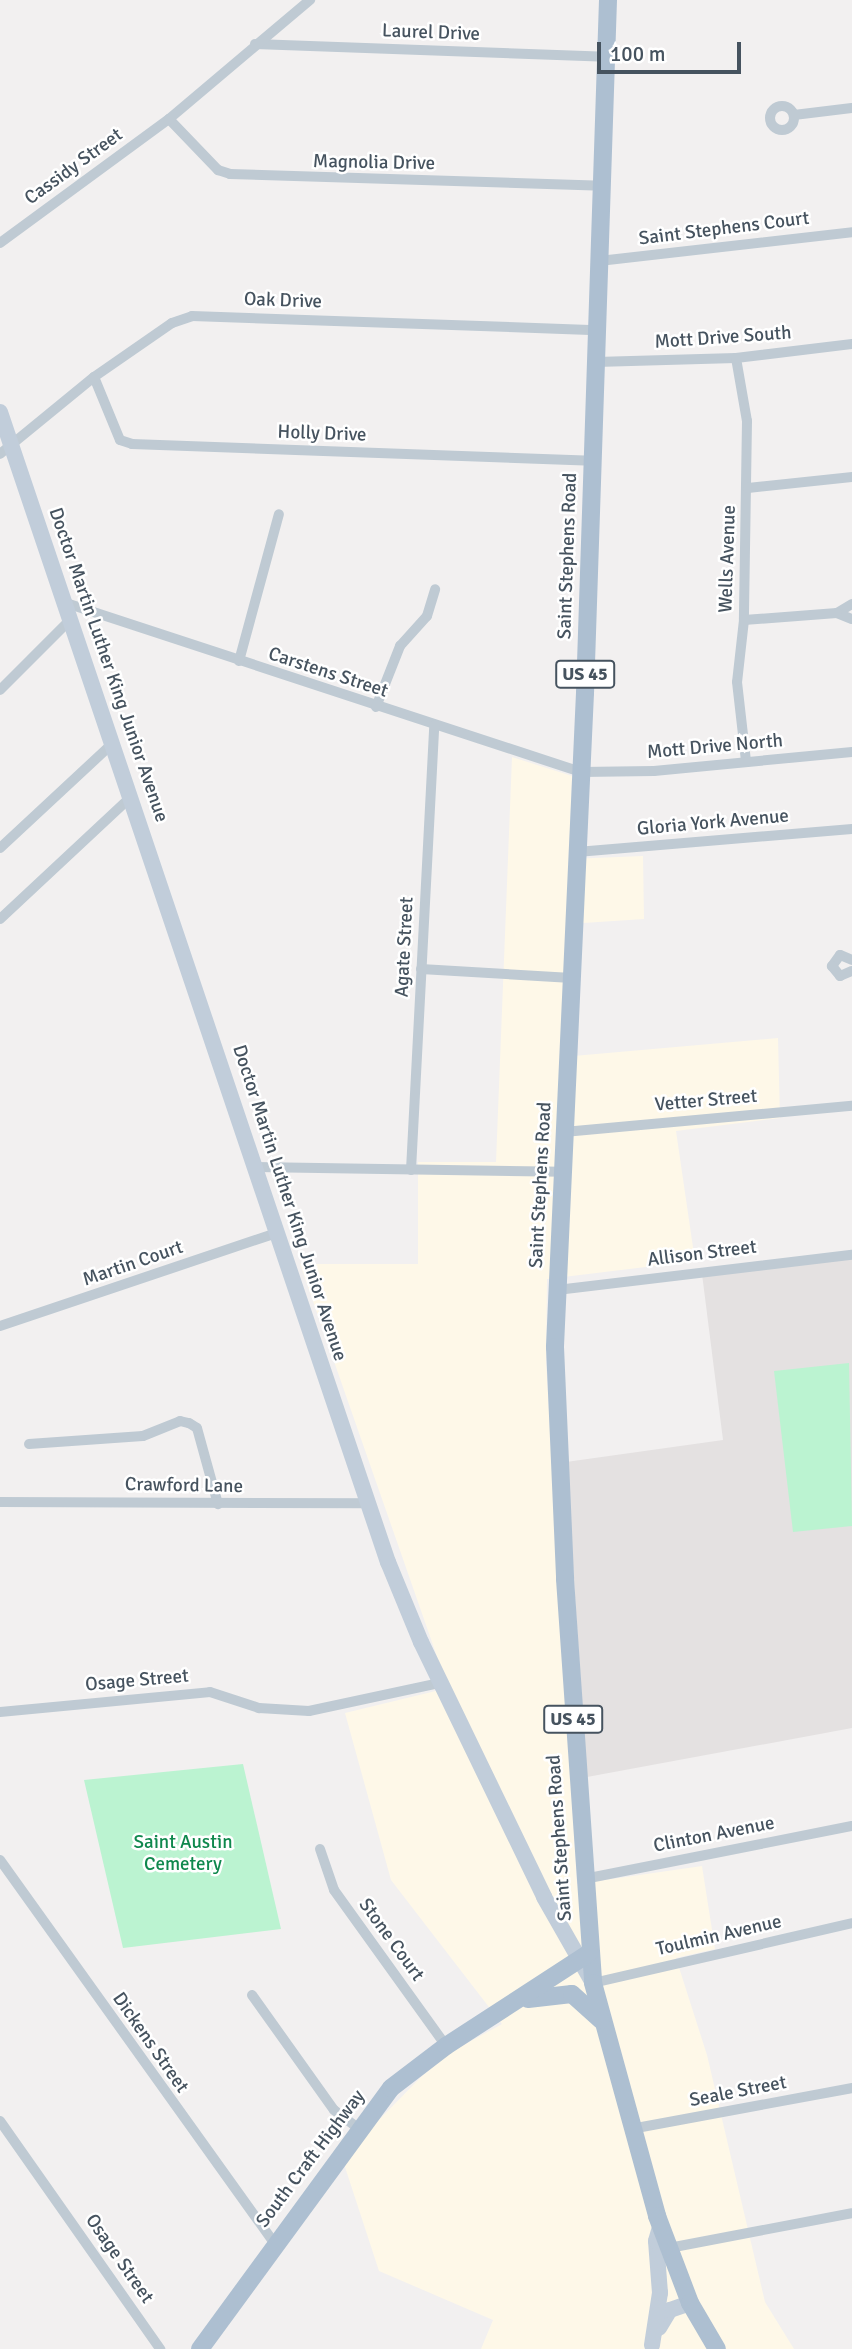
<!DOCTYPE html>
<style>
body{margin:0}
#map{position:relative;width:852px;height:2349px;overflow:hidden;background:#f2f0f0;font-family:Signika,sans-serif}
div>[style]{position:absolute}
.commercial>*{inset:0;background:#fef8e8}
.education>*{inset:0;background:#e4e1e1}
.green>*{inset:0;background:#bbf3d1}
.street>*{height:10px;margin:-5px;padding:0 5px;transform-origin:5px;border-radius:5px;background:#bfcad3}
.street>.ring{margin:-5px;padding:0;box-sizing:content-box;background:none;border:10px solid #bfcad3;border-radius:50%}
.secondary>*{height:16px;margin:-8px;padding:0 8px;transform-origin:8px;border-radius:8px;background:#c1cdda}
.primary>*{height:18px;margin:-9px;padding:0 9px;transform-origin:9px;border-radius:9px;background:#adbfd1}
span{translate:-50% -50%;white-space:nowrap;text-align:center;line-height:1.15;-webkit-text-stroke:5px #fff;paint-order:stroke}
.shield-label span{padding:2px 5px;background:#fff;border:2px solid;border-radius:5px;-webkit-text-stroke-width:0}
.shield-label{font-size:18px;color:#46535f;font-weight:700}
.street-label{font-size:19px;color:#46535f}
.park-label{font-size:19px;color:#0f884d}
.scale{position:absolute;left:597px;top:42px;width:144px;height:32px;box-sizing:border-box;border:4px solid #46535f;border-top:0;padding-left:9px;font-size:21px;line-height:24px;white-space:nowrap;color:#46535f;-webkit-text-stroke:5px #fff;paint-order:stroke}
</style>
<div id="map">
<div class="commercial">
<i style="clip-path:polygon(512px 757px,572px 776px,569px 859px,643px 856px,644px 919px,568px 924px,562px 1057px,778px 1038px,780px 1118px,676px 1131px,695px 1261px,547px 1279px,546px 1361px,577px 1884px,702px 1866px,715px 1949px,676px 1958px,707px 2055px,765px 2302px,794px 2349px,481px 2349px,493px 2320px,379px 2271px,344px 2164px,376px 2123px,421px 2077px,451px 2052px,502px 2024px,391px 1880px,345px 1713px,448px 1688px,300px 1264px,418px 1264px,418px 1162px,496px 1162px)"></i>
</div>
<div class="education">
<i style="clip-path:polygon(852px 1257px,852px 1728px,587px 1777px,566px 1462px,723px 1440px,702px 1274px)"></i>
</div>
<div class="green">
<i style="clip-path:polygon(849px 1363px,852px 1526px,793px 1532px,774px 1371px)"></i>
<i style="clip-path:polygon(243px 1764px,281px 1929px,123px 1948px,84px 1780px)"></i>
</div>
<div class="street">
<i style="left:255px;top:44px;width:351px;rotate:2.1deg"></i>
<i class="ring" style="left:770px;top:106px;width:14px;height:14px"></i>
<i style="left:794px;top:115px;width:58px;rotate:-6.9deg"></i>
<i style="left:169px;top:119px;width:71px;rotate:46.1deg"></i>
<i style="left:218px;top:170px;width:13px;rotate:18deg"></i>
<i style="left:230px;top:174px;width:372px;rotate:1.8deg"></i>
<i style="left:0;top:243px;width:210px;rotate:-36.3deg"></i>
<i style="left:169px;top:119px;width:185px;rotate:-40.2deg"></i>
<i style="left:599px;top:261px;width:255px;rotate:-6.5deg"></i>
<i style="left:736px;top:358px;width:64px;rotate:80.1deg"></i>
<i style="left:747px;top:421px;width:199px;rotate:90.9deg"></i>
<i style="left:744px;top:620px;width:62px;rotate:96.4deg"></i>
<i style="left:737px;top:682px;width:80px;rotate:83.5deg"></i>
<i style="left:596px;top:362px;width:140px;rotate:-1.6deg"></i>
<i style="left:736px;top:358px;width:117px;rotate:-6.9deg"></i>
<i style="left:94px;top:377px;width:68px;rotate:67.6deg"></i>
<i style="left:120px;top:440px;width:13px;rotate:18deg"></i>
<i style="left:132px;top:444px;width:460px;rotate:2.1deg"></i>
<i style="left:0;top:454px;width:122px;rotate:-39.3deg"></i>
<i style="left:94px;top:377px;width:95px;rotate:-34.7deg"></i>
<i style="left:172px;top:323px;width:21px;rotate:-19deg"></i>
<i style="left:192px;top:316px;width:405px;rotate:2deg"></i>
<i style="left:748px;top:488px;width:105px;rotate:-6deg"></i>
<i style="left:66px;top:603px;width:542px;rotate:18.17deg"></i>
<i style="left:581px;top:772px;width:73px;rotate:-0.8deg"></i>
<i style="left:654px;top:771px;width:199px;rotate:-5.5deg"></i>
<i style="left:852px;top:604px;width:17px;rotate:149deg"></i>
<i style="left:837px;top:613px;width:16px;rotate:22deg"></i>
<i style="left:744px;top:620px;width:93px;rotate:-4.3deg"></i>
<i style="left:239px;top:661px;width:152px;rotate:-74.8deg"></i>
<i style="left:0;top:690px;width:100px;rotate:-45deg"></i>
<i style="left:376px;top:707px;width:66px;rotate:-68.5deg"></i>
<i style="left:400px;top:646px;width:40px;rotate:-48deg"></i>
<i style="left:427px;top:616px;width:28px;rotate:-73deg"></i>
<i style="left:0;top:848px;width:154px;rotate:-42.9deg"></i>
<i style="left:577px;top:852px;width:276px;rotate:-4.8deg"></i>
<i style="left:0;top:919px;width:179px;rotate:-43deg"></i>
<i style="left:852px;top:960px;width:13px;rotate:-157deg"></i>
<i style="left:840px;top:955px;width:14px;rotate:126deg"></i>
<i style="left:832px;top:966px;width:13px;rotate:51deg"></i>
<i style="left:840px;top:976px;width:13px;rotate:-23deg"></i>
<i style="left:421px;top:969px;width:151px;rotate:3.4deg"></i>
<i style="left:564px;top:1132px;width:289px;rotate:-5.2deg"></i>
<i style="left:255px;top:1167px;width:307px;rotate:0.9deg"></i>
<i style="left:411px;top:1170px;width:445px;rotate:-87deg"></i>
<i style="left:557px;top:1290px;width:297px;rotate:-6.8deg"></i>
<i style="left:0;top:1326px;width:291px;rotate:-18.6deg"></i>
<i style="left:29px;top:1444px;width:114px;rotate:-4deg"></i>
<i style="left:143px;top:1436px;width:40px;rotate:-22deg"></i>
<i style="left:180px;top:1421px;width:9px;rotate:13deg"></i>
<i style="left:189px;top:1423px;width:9px;rotate:32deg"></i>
<i style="left:197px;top:1428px;width:79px;rotate:74.6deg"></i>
<i style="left:0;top:1502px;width:368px;rotate:0.2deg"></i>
<i style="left:0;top:1712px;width:211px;rotate:-5.4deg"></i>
<i style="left:210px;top:1692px;width:52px;rotate:18.1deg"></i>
<i style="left:259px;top:1708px;width:50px;rotate:3.4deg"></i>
<i style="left:309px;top:1711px;width:134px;rotate:-12.1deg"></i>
<i style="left:320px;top:1849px;width:43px;rotate:71.1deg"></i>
<i style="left:334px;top:1890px;width:192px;rotate:54.3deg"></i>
<i style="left:0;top:1860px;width:472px;rotate:54.4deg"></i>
<i style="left:584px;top:1879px;width:273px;rotate:-11.2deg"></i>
<i style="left:593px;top:1983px;width:266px;rotate:-13deg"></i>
<i style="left:252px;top:1995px;width:141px;rotate:54.5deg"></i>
<i style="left:334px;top:2110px;width:30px;rotate:37deg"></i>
<i style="left:0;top:2121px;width:279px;rotate:54.9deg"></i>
<i style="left:631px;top:2129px;width:225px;rotate:-10.5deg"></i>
<i style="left:669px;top:2248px;width:186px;rotate:-10.8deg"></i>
</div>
<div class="secondary">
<i style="left:0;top:412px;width:1214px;rotate:71.36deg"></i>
<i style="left:388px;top:1562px;width:87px;rotate:67.6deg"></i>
<i style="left:421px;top:1642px;width:283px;rotate:64.2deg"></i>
<i style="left:544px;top:1897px;width:99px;rotate:60.3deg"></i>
<i style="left:659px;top:2328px;width:21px;rotate:-59deg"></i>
<i style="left:670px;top:2310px;width:21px;rotate:-19deg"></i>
<i style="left:652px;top:2345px;width:53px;rotate:-81.3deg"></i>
<i style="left:660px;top:2293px;width:52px;rotate:-94.4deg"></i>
<i style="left:656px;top:2241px;width:15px;rotate:-74deg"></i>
</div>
<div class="primary">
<i style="left:608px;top:0;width:693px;rotate:91.9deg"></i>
<i style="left:585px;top:693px;width:655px;rotate:92.63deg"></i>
<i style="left:555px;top:1347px;width:232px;rotate:87.5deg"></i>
<i style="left:565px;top:1579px;width:405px;rotate:86deg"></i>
<i style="left:593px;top:1983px;width:242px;rotate:74.6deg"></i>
<i style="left:657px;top:2216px;width:93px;rotate:69.2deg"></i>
<i style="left:690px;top:2303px;width:53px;rotate:59.6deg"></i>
<i style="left:528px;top:1999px;width:44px;rotate:-6.5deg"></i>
<i style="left:572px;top:1994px;width:39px;rotate:42deg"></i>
<i style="left:200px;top:2349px;width:323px;rotate:-53.8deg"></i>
<i style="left:391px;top:2088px;width:69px;rotate:-37.4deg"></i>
<i style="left:446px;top:2046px;width:171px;rotate:-33deg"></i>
</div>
<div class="shield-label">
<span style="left:585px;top:674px">US 45</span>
<span style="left:573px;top:1719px">US 45</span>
</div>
<div class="street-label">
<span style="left:431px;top:33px;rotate:2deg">Laurel Drive</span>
<span style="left:374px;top:163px;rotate:1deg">Magnolia Drive</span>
<span style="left:74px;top:167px;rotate:-36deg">Cassidy Street</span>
<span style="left:724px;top:229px;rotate:-7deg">Saint Stephens Court</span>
<span style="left:283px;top:301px;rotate:2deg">Oak Drive</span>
<span style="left:723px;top:338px;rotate:-4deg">Mott Drive South</span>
<span style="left:322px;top:434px;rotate:2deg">Holly Drive</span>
<span style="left:568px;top:556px;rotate:-88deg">Saint Stephens Road</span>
<span style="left:728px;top:559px;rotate:-88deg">Wells Avenue</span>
<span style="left:108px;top:665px;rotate:71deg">Doctor Martin Luther King Junior Avenue</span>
<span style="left:328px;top:673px;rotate:18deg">Carstens Street</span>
<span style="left:715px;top:747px;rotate:-5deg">Mott Drive North</span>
<span style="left:713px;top:823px;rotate:-5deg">Gloria York Avenue</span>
<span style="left:405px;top:947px;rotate:-87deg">Agate Street</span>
<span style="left:706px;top:1101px;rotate:-5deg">Vetter Street</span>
<span style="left:541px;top:1185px;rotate:-87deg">Saint Stephens Road</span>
<span style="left:289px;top:1203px;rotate:72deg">Doctor Martin Luther King Junior Avenue</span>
<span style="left:702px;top:1254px;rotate:-7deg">Allison Street</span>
<span style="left:133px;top:1264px;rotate:-19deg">Martin Court</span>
<span style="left:184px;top:1486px;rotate:1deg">Crawford Lane</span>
<span style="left:137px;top:1681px;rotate:-5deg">Osage Street</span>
<span style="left:714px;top:1835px;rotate:-11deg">Clinton Avenue</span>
<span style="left:560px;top:1838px;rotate:-94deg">Saint Stephens Road</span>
<span style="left:719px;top:1936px;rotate:-13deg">Toulmin Avenue</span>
<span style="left:391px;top:1940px;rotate:54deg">Stone Court</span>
<span style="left:150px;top:2043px;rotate:55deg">Dickens Street</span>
<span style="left:738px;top:2092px;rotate:-11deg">Seale Street</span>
<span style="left:311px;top:2159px;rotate:-53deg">South Craft Highway</span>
<span style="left:119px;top:2259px;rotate:55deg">Osage Street</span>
</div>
<div class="park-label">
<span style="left:183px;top:1854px">Saint Austin<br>Cemetery</span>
</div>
<div class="scale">100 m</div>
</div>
